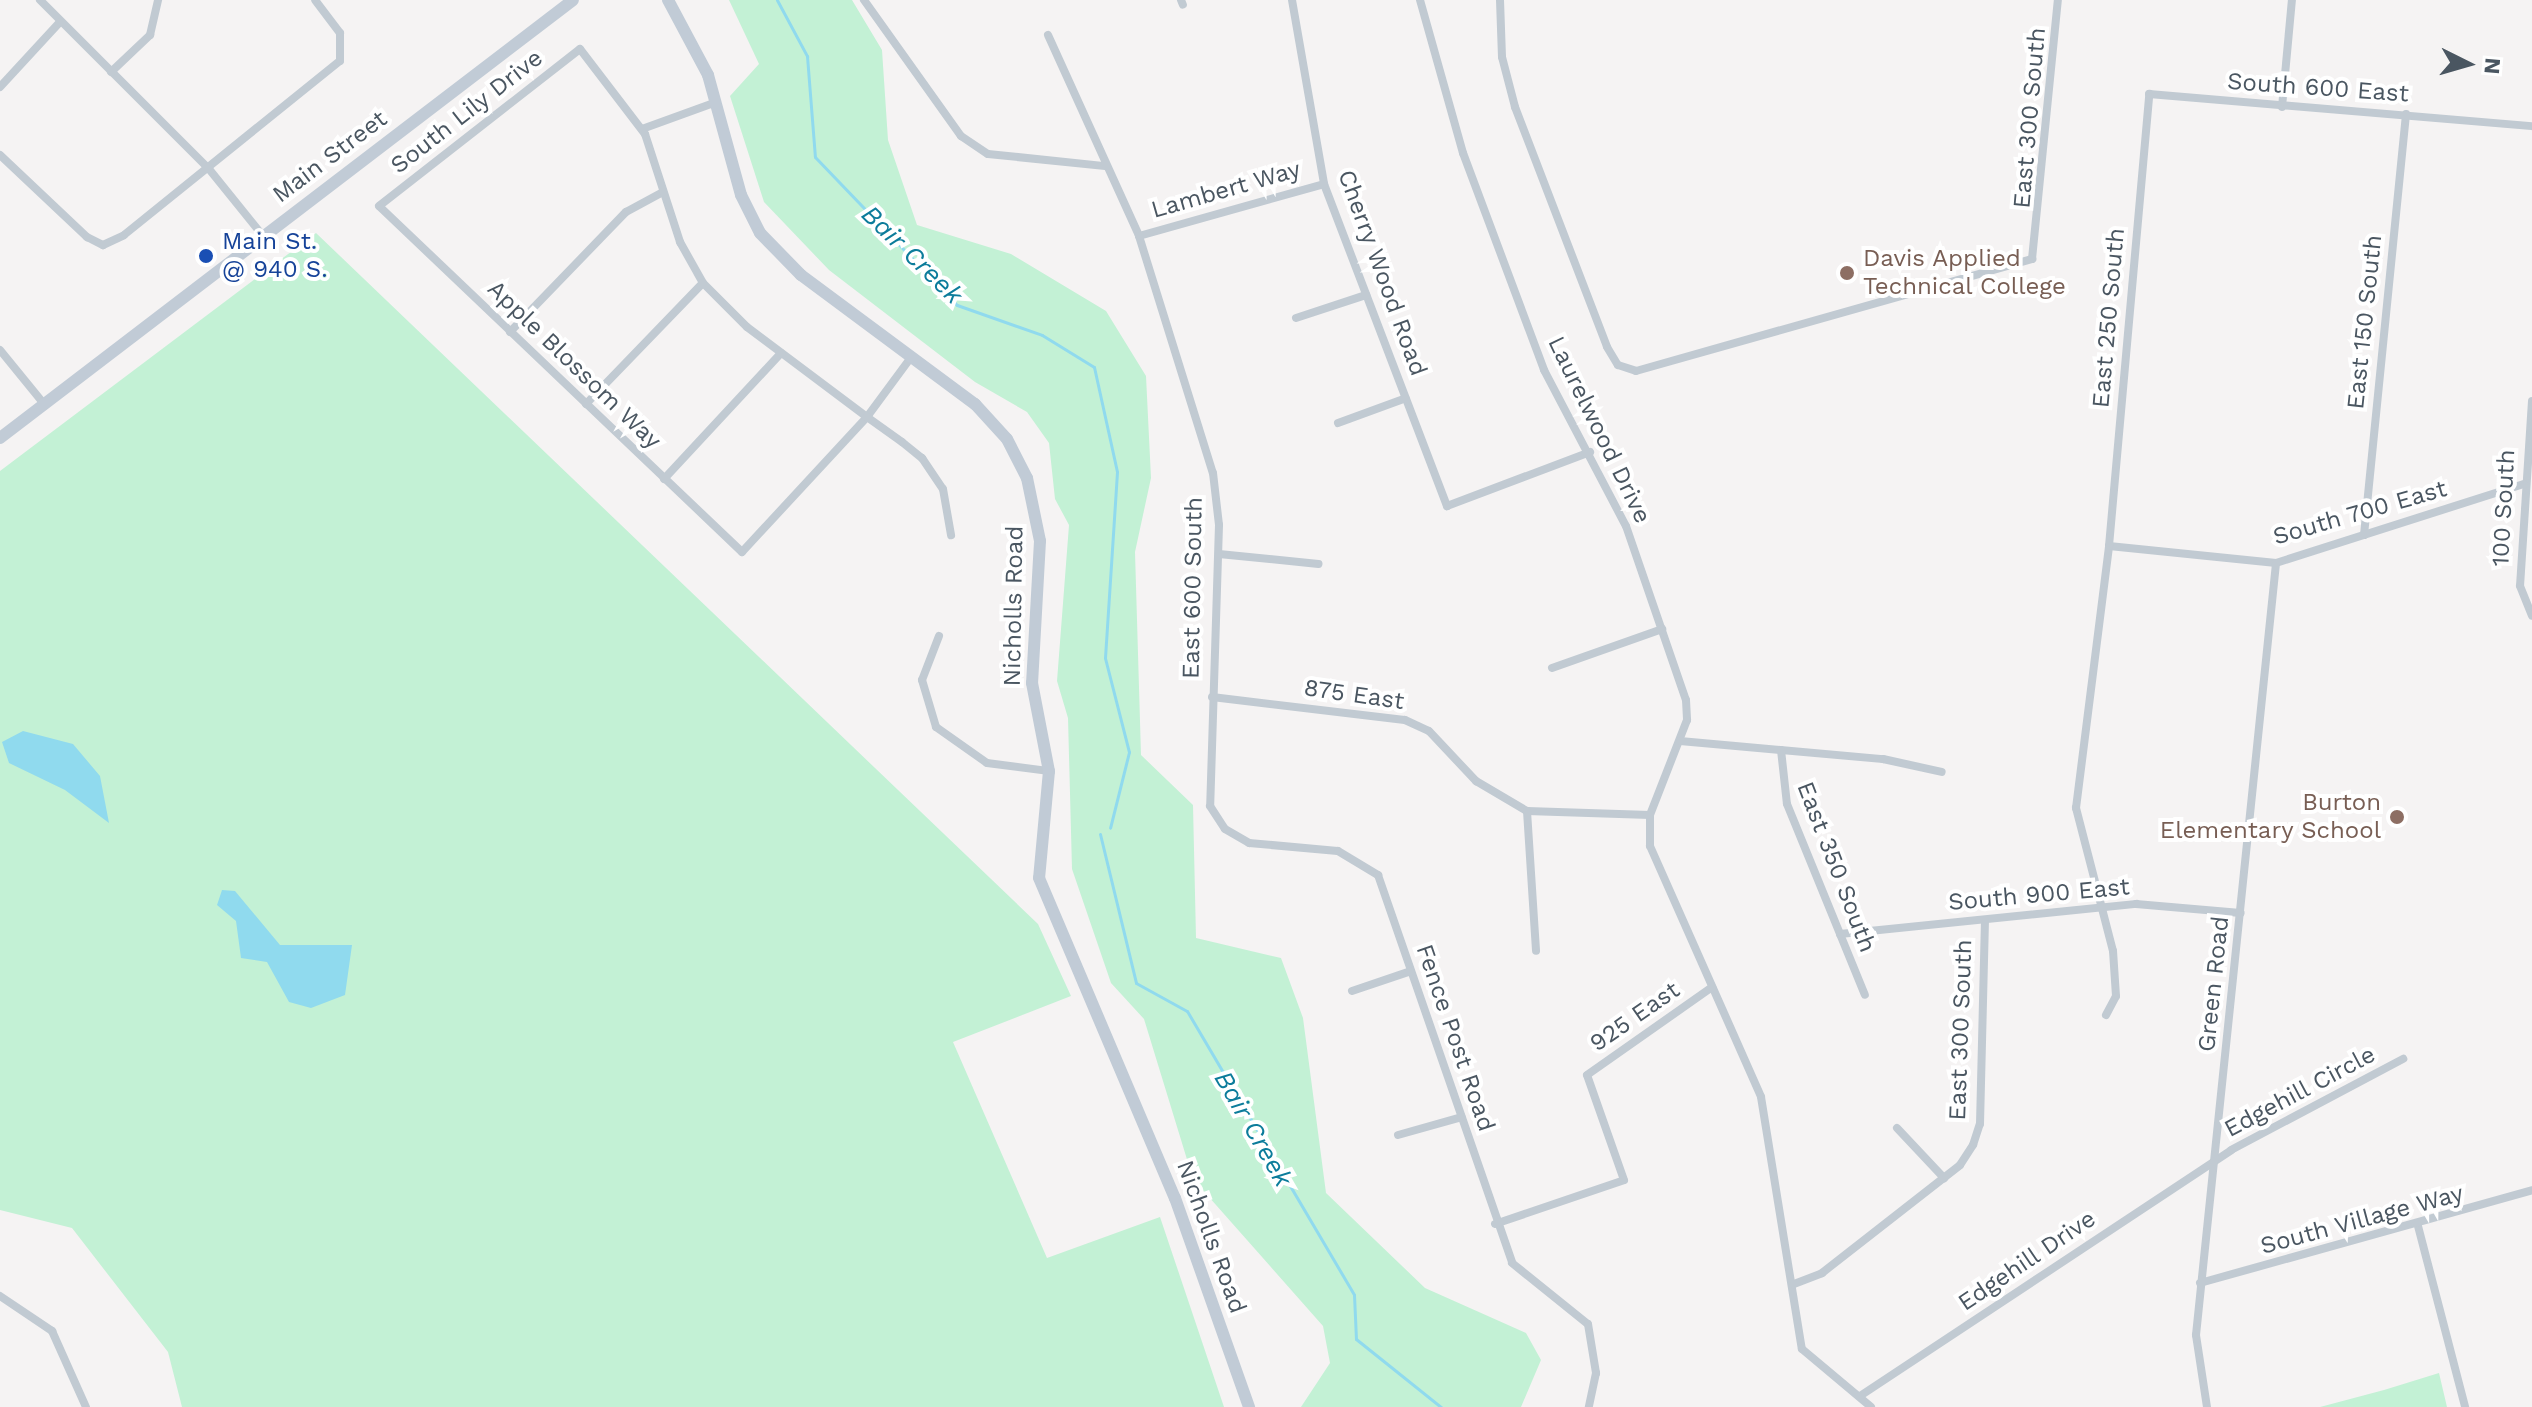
<!DOCTYPE html>
<style>
body{margin:0}
#map{position:relative;width:2532px;height:1407px;overflow:hidden;background:#f5f3f3;font-family:"Work Sans",sans-serif}
div>[style]{position:absolute}
.green>*{inset:0;background:#c3f1d5}
.water>*{inset:0;background:#90daee}
.stream>*{height:3px;margin:-1.5px;padding:0 1.5px;transform-origin:1.5px;border-radius:1.5px;background:#90daee}
.street>*{height:8px;margin:-4px;padding:0 4px;transform-origin:4px;border-radius:4px;background:#c1cad2}
.secondary>*{height:12px;margin:-6px;padding:0 6px;transform-origin:6px;border-radius:6px;background:#c1cbd6}
.dots>*{width:22px;height:22px;translate:-50% -50%;box-sizing:border-box;border:4px solid #fff;border-radius:50%}
span{translate:-50% -50%;white-space:nowrap;text-align:center;line-height:1.15;-webkit-text-stroke:8px #fff;paint-order:stroke}
.street-label{font-size:24px;color:#4a5661}
.transit-label{font-size:24px;color:#164399}
.left{translate:0 -50%;text-align:left}
.education-label{font-size:24px;color:#785e54}
.right{translate:-100% -50%;text-align:right}
.water-label{font-size:26px;color:#0c7c9b;font-style:italic}
.north{position:absolute;left:2428px;top:24px;width:80px;height:80px;-webkit-text-stroke:6px #fff;paint-order:stroke;rotate:95deg;font-size:22px;font-weight:700;line-height:32px;text-align:center;color:#4a5661}
.north::after{content:'';display:block;margin:auto;width:28px;height:36px;background:#4a5661;clip-path:polygon(50% 0,100% 100%,50% 72%,0 100%)}
</style>
<div id="map">
<div class="green">
<i style="clip-path:polygon(729px 0,852px 0,882px 50px,888px 140px,917px 225px,1011px 254px,1106px 311px,1146px 376px,1151px 478px,1135px 552px,1141px 755px,1193px 805px,1196px 938px,1281px 958px,1303px 1018px,1326px 1193px,1425px 1288px,1526px 1333px,1541px 1360px,1521px 1407px,1301px 1407px,1330px 1363px,1323px 1326px,1193px 1179px,1144px 1019px,1111px 983px,1072px 869px,1068px 718px,1057px 681px,1069px 525px,1055px 499px,1049px 443px,1027px 412px,975px 382px,829px 270px,764px 202px,730px 96px,759px 64px)"></i>
<i style="clip-path:polygon(316px 233px,1038px 924px,1071px 996px,953px 1042px,1047px 1258px,1160px 1217px,1224px 1407px,182px 1407px,168px 1352px,72px 1228px,0 1210px,0 471px)"></i>
<i style="clip-path:polygon(2439px 1373px,2447px 1407px,2320px 1407px,2384px 1390px)"></i>
</div>
<div class="water">
<i style="clip-path:polygon(23px 731px,73px 744px,100px 776px,109px 823px,65px 790px,9px 763px,2px 742px)"></i>
<i style="clip-path:polygon(222px 890px,235px 891px,280px 945px,352px 945px,345px 995px,311px 1008px,289px 1002px,267px 962px,241px 958px,236px 921px,217px 905px)"></i>
</div>
<div class="stream">
<i style="left:777px;top:0;width:64px;rotate:61.8deg"></i>
<i style="left:807px;top:56px;width:101px;rotate:85.5deg"></i>
<i style="left:815px;top:157px;width:205px;rotate:46.2deg"></i>
<i style="left:957px;top:305px;width:90px;rotate:19.4deg"></i>
<i style="left:1042px;top:335px;width:61px;rotate:31.6deg"></i>
<i style="left:1094px;top:367px;width:107px;rotate:77.6deg"></i>
<i style="left:1117px;top:472px;width:186px;rotate:93.7deg"></i>
<i style="left:1105px;top:658px;width:97px;rotate:75.7deg"></i>
<i style="left:1129px;top:752px;width:78px;rotate:104deg"></i>
<i style="left:1100px;top:834px;width:153px;rotate:76.4deg"></i>
<i style="left:1136px;top:983px;width:58px;rotate:28.8deg"></i>
<i style="left:1187px;top:1011px;width:329px;rotate:59.5deg"></i>
<i style="left:1354px;top:1295px;width:44px;rotate:87.4deg"></i>
<i style="left:1356px;top:1339px;width:109px;rotate:38.7deg"></i>
</div>
<div class="street">
<i style="left:40px;top:0;width:239px;rotate:45deg"></i>
<i style="left:209px;top:169px;width:86px;rotate:51.1deg"></i>
<i style="left:864px;top:0;width:167px;rotate:54.5deg"></i>
<i style="left:961px;top:136px;width:32px;rotate:34deg"></i>
<i style="left:988px;top:154px;width:118px;rotate:5.9deg"></i>
<i style="left:1181px;top:0;width:5px;rotate:68deg"></i>
<i style="left:1292px;top:0;width:187px;rotate:80.1deg"></i>
<i style="left:1324px;top:184px;width:345px;rotate:69.1deg"></i>
<i style="left:1447px;top:506px;width:153px;rotate:-20.7deg"></i>
<i style="left:1420px;top:0;width:159px;rotate:74.3deg"></i>
<i style="left:1463px;top:153px;width:232px;rotate:69.5deg"></i>
<i style="left:1544px;top:370px;width:176px;rotate:62.3deg"></i>
<i style="left:1626px;top:526px;width:184px;rotate:71deg"></i>
<i style="left:1686px;top:700px;width:20px;rotate:87deg"></i>
<i style="left:1687px;top:720px;width:102px;rotate:111.3deg"></i>
<i style="left:1650px;top:815px;width:31px;rotate:90deg"></i>
<i style="left:1650px;top:846px;width:274px;rotate:66.1deg"></i>
<i style="left:1761px;top:1097px;width:255px;rotate:80.8deg"></i>
<i style="left:1802px;top:1349px;width:90px;rotate:40deg"></i>
<i style="left:1500px;top:0;width:57px;rotate:88deg"></i>
<i style="left:1502px;top:57px;width:52px;rotate:75.4deg"></i>
<i style="left:1515px;top:107px;width:257px;rotate:69deg"></i>
<i style="left:1607px;top:347px;width:21px;rotate:59deg"></i>
<i style="left:1618px;top:365px;width:19px;rotate:18deg"></i>
<i style="left:1636px;top:371px;width:412px;rotate:-15.8deg"></i>
<i style="left:2032px;top:259px;width:260px;rotate:-84.3deg"></i>
<i style="left:1048px;top:35px;width:221px;rotate:65.6deg"></i>
<i style="left:1139px;top:236px;width:248px;rotate:72.7deg"></i>
<i style="left:1213px;top:473px;width:52px;rotate:83.4deg"></i>
<i style="left:1219px;top:525px;width:281px;rotate:91.8deg"></i>
<i style="left:1210px;top:806px;width:27px;rotate:57deg"></i>
<i style="left:1225px;top:829px;width:28px;rotate:30deg"></i>
<i style="left:1249px;top:843px;width:89px;rotate:5.1deg"></i>
<i style="left:1338px;top:851px;width:47px;rotate:31deg"></i>
<i style="left:1378px;top:875px;width:410px;rotate:70.9deg"></i>
<i style="left:1512px;top:1263px;width:97px;rotate:38.8deg"></i>
<i style="left:1588px;top:1324px;width:50px;rotate:80.7deg"></i>
<i style="left:1596px;top:1373px;width:35px;rotate:102deg"></i>
<i style="left:111px;top:72px;width:54px;rotate:-43.5deg"></i>
<i style="left:150px;top:35px;width:36px;rotate:-77deg"></i>
<i style="left:0;top:87px;width:87px;rotate:-47.3deg"></i>
<i style="left:2282px;top:107px;width:107px;rotate:-84.7deg"></i>
<i style="left:642px;top:129px;width:77px;rotate:-19.9deg"></i>
<i style="left:0;top:155px;width:120px;rotate:43.3deg"></i>
<i style="left:87px;top:237px;width:18px;rotate:27deg"></i>
<i style="left:103px;top:245px;width:23px;rotate:-25deg"></i>
<i style="left:124px;top:235px;width:277px;rotate:-38.9deg"></i>
<i style="left:340px;top:61px;width:28px;rotate:-90deg"></i>
<i style="left:340px;top:33px;width:41px;rotate:-127.1deg"></i>
<i style="left:1139px;top:236px;width:192px;rotate:-15.7deg"></i>
<i style="left:1296px;top:318px;width:74px;rotate:-18.2deg"></i>
<i style="left:510px;top:332px;width:167px;rotate:-46deg"></i>
<i style="left:626px;top:212px;width:42px;rotate:-28.4deg"></i>
<i style="left:0;top:350px;width:70px;rotate:50.8deg"></i>
<i style="left:912px;top:356px;width:76px;rotate:126.4deg"></i>
<i style="left:867px;top:417px;width:184px;rotate:132.8deg"></i>
<i style="left:742px;top:552px;width:501px;rotate:-136.37deg"></i>
<i style="left:379px;top:206px;width:255px;rotate:-38deg"></i>
<i style="left:580px;top:49px;width:107px;rotate:52.6deg"></i>
<i style="left:645px;top:134px;width:114px;rotate:72deg"></i>
<i style="left:680px;top:242px;width:47px;rotate:60.7deg"></i>
<i style="left:703px;top:283px;width:62px;rotate:45deg"></i>
<i style="left:747px;top:327px;width:150px;rotate:36.9deg"></i>
<i style="left:867px;top:417px;width:43px;rotate:35.5deg"></i>
<i style="left:902px;top:442px;width:26px;rotate:39deg"></i>
<i style="left:922px;top:458px;width:37px;rotate:56deg"></i>
<i style="left:943px;top:489px;width:47px;rotate:80.1deg"></i>
<i style="left:2532px;top:401px;width:185px;rotate:93.7deg"></i>
<i style="left:2520px;top:586px;width:32px;rotate:68deg"></i>
<i style="left:586px;top:404px;width:168px;rotate:-46deg"></i>
<i style="left:1338px;top:423px;width:72px;rotate:-20.2deg"></i>
<i style="left:664px;top:479px;width:172px;rotate:-47.1deg"></i>
<i style="left:2364px;top:535px;width:423px;rotate:-84.3deg"></i>
<i style="left:2109px;top:546px;width:168px;rotate:5.8deg"></i>
<i style="left:2276px;top:563px;width:260px;rotate:-17.7deg"></i>
<i style="left:1219px;top:554px;width:100px;rotate:5.7deg"></i>
<i style="left:939px;top:636px;width:47px;rotate:111.1deg"></i>
<i style="left:922px;top:680px;width:49px;rotate:73.4deg"></i>
<i style="left:936px;top:727px;width:62px;rotate:35.2deg"></i>
<i style="left:987px;top:763px;width:63px;rotate:7.4deg"></i>
<i style="left:1552px;top:668px;width:117px;rotate:-19.5deg"></i>
<i style="left:1212px;top:697px;width:194px;rotate:6.8deg"></i>
<i style="left:1405px;top:720px;width:26px;rotate:25deg"></i>
<i style="left:1429px;top:731px;width:69px;rotate:46.8deg"></i>
<i style="left:1476px;top:781px;width:59px;rotate:30.5deg"></i>
<i style="left:1527px;top:811px;width:123px;rotate:1.9deg"></i>
<i style="left:1680px;top:741px;width:204px;rotate:5.1deg"></i>
<i style="left:1883px;top:759px;width:60px;rotate:12.4deg"></i>
<i style="left:1781px;top:750px;width:54px;rotate:83.7deg"></i>
<i style="left:1787px;top:804px;width:206px;rotate:67.8deg"></i>
<i style="left:1527px;top:811px;width:140px;rotate:86.3deg"></i>
<i style="left:1840px;top:934px;width:298px;rotate:-5.8deg"></i>
<i style="left:2136px;top:904px;width:105px;rotate:4.9deg"></i>
<i style="left:1352px;top:991px;width:62px;rotate:-18.7deg"></i>
<i style="left:2106px;top:1015px;width:21px;rotate:-62deg"></i>
<i style="left:2116px;top:996px;width:45px;rotate:-93.8deg"></i>
<i style="left:2113px;top:951px;width:148px;rotate:-104.5deg"></i>
<i style="left:2076px;top:808px;width:264px;rotate:-82.8deg"></i>
<i style="left:2109px;top:546px;width:454px;rotate:-84.9deg"></i>
<i style="left:2149px;top:94px;width:384px;rotate:4.8deg"></i>
<i style="left:1897px;top:1128px;width:69px;rotate:46.8deg"></i>
<i style="left:1398px;top:1135px;width:66px;rotate:-15.7deg"></i>
<i style="left:1495px;top:1224px;width:136px;rotate:-18.8deg"></i>
<i style="left:1624px;top:1180px;width:111px;rotate:-109.4deg"></i>
<i style="left:1587px;top:1075px;width:153px;rotate:-35.1deg"></i>
<i style="left:2418px;top:1226px;width:187px;rotate:75.4deg"></i>
<i style="left:2200px;top:1283px;width:345px;rotate:-15.6deg"></i>
<i style="left:1794px;top:1284px;width:30px;rotate:-21deg"></i>
<i style="left:1822px;top:1273px;width:175px;rotate:-38deg"></i>
<i style="left:1960px;top:1165px;width:24px;rotate:-57deg"></i>
<i style="left:1973px;top:1145px;width:22px;rotate:-72deg"></i>
<i style="left:1980px;top:1124px;width:204px;rotate:-88.6deg"></i>
<i style="left:0;top:1296px;width:63px;rotate:33.9deg"></i>
<i style="left:52px;top:1331px;width:83px;rotate:65.9deg"></i>
<i style="left:1860px;top:1396px;width:445px;rotate:-33.5deg"></i>
<i style="left:2231px;top:1150px;width:195px;rotate:-27.9deg"></i>
<i style="left:2207px;top:1407px;width:73px;rotate:-98.7deg"></i>
<i style="left:2196px;top:1335px;width:776px;rotate:-84.08deg"></i>
</div>
<div class="secondary">
<i style="left:668px;top:0;width:85px;rotate:61.9deg"></i>
<i style="left:708px;top:75px;width:124px;rotate:74.6deg"></i>
<i style="left:741px;top:195px;width:42px;rotate:63.4deg"></i>
<i style="left:760px;top:233px;width:59px;rotate:45.7deg"></i>
<i style="left:801px;top:275px;width:217px;rotate:36.6deg"></i>
<i style="left:975px;top:404px;width:47px;rotate:47.6deg"></i>
<i style="left:1007px;top:439px;width:44px;rotate:62.9deg"></i>
<i style="left:1027px;top:478px;width:64px;rotate:78.3deg"></i>
<i style="left:1040px;top:541px;width:142px;rotate:93.2deg"></i>
<i style="left:1032px;top:683px;width:90px;rotate:79.1deg"></i>
<i style="left:1049px;top:771px;width:107px;rotate:95.3deg"></i>
<i style="left:1039px;top:878px;width:348px;rotate:67deg"></i>
<i style="left:1175px;top:1198px;width:222px;rotate:70.5deg"></i>
<i style="left:0;top:438px;width:721px;rotate:-37.39deg"></i>
</div>
<div class="dots">
<i style="left:206px;top:256px;background:#1a4fb4"></i>
<i style="left:1847px;top:273px;background:#8d6e63"></i>
<i style="left:2397px;top:817px;background:#8d6e63"></i>
</div>
<div class="street-label">
<span style="left:2318px;top:88px;rotate:4deg">South 600 East</span>
<span style="left:467px;top:112px;rotate:-38deg">South Lily Drive</span>
<span style="left:2030px;top:118px;rotate:-85deg">East 300 South</span>
<span style="left:330px;top:157px;rotate:-37deg">Main Street</span>
<span style="left:1226px;top:190px;rotate:-16deg">Lambert Way</span>
<span style="left:1382px;top:273px;rotate:70deg">Cherry Wood Road</span>
<span style="left:2109px;top:318px;rotate:-85deg">East 250 South</span>
<span style="left:2365px;top:322px;rotate:-84deg">East 150 South</span>
<span style="left:574px;top:365px;rotate:44deg">Apple Blossom Way</span>
<span style="left:1599px;top:430px;rotate:64deg">Laurelwood Drive</span>
<span style="left:2504px;top:508px;rotate:-87deg">100 South</span>
<span style="left:2360px;top:513px;rotate:-16deg">South 700 East</span>
<span style="left:1193px;top:588px;rotate:-89deg">East 600 South</span>
<span style="left:1014px;top:606px;rotate:-89deg">Nicholls Road</span>
<span style="left:1354px;top:695px;rotate:8deg">875 East</span>
<span style="left:1836px;top:867px;rotate:69deg">East 350 South</span>
<span style="left:2039px;top:895px;rotate:-5deg">South 900 East</span>
<span style="left:2214px;top:984px;rotate:-84deg">Green Road</span>
<span style="left:1635px;top:1017px;rotate:-35deg">925 East</span>
<span style="left:1961px;top:1030px;rotate:-88deg">East 300 South</span>
<span style="left:1455px;top:1038px;rotate:71deg">Fence Post Road</span>
<span style="left:2300px;top:1092px;rotate:-28deg">Edgehill Circle</span>
<span style="left:2362px;top:1220px;rotate:-15deg">South Village Way</span>
<span style="left:1211px;top:1237px;rotate:70deg">Nicholls Road</span>
<span style="left:2027px;top:1261px;rotate:-34deg">Edgehill Drive</span>
</div>
<div class="transit-label">
<span class="left" style="left:222px;top:256px">Main St.<br>@ 940 S.</span>
</div>
<div class="education-label">
<span class="left" style="left:1863px;top:273px">Davis Applied<br>Technical College</span>
<span class="right" style="left:2381px;top:817px">Burton<br>Elementary School</span>
</div>
<div class="water-label">
<span style="left:912px;top:255px;rotate:44deg">Bair Creek</span>
<span style="left:1253px;top:1129px;rotate:60deg">Bair Creek</span>
</div>
<div class="north">N</div>
</div>
